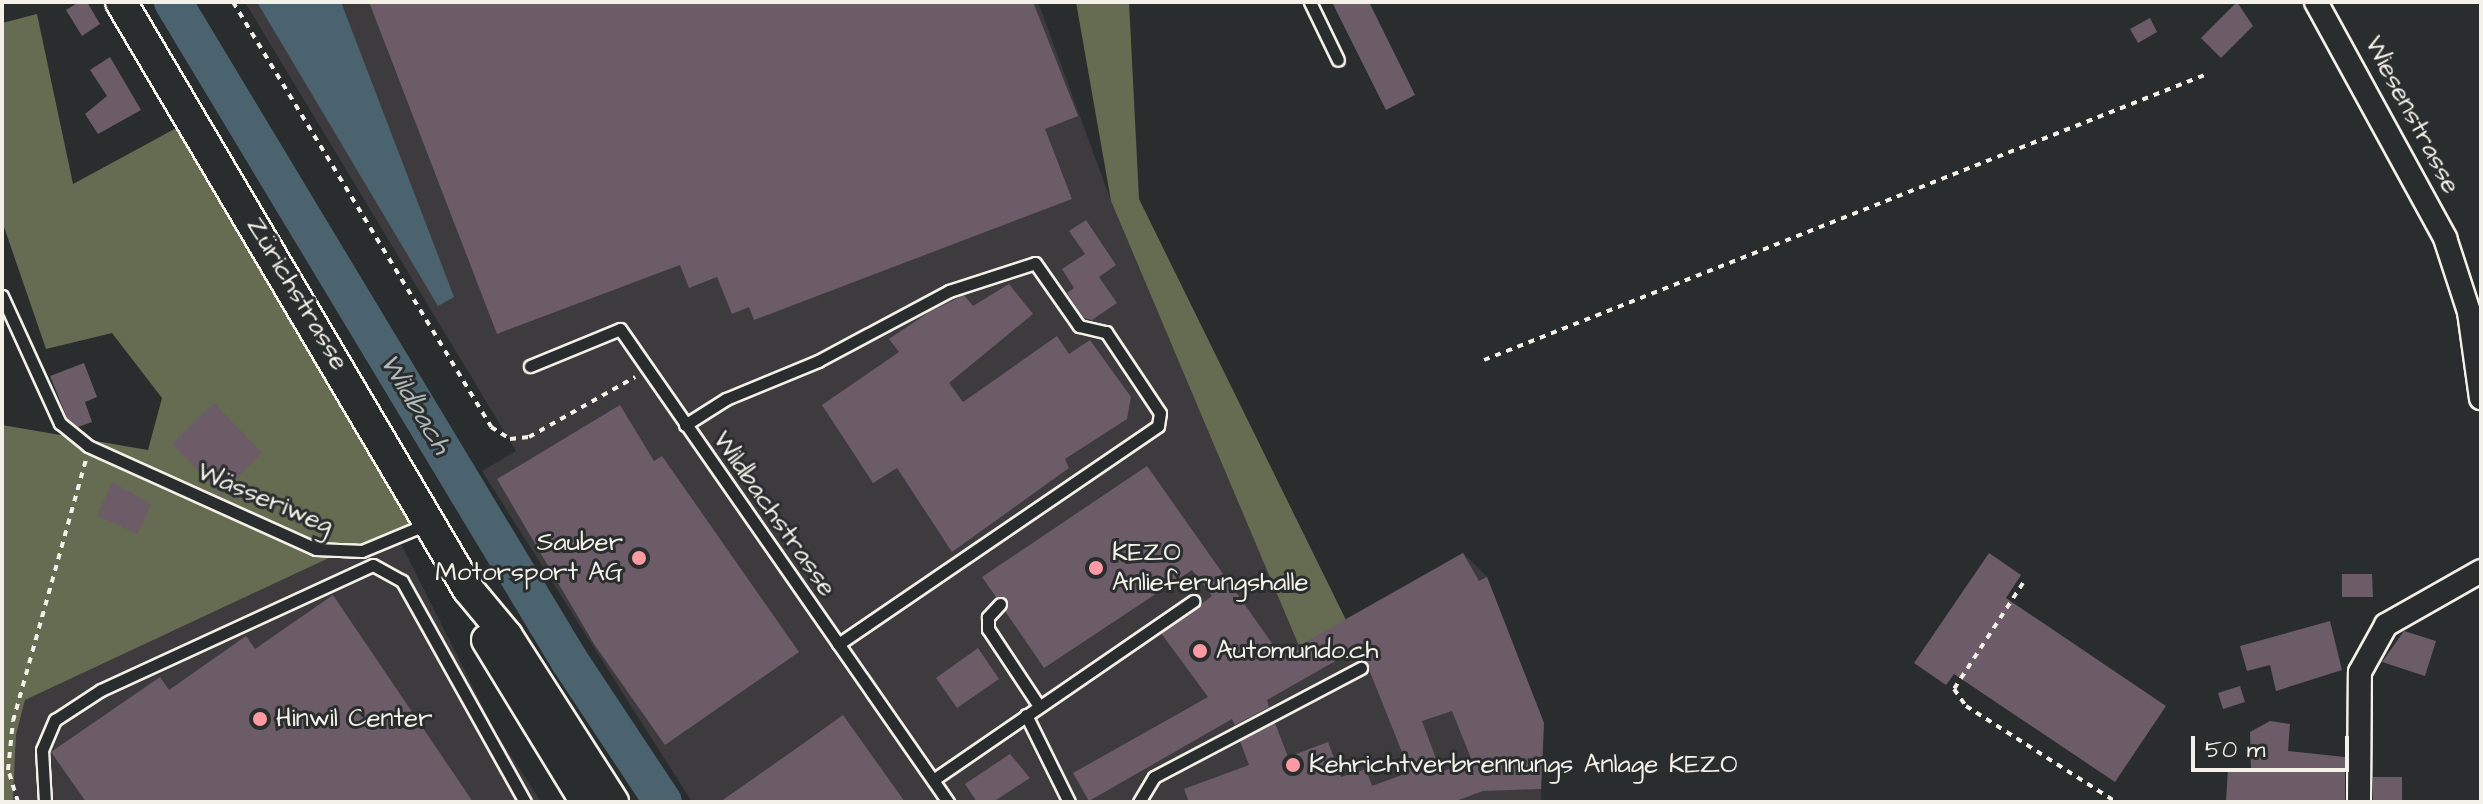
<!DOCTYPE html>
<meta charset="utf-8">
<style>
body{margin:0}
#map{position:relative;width:2483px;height:804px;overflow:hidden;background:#2a2d2e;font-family:"Architects Daughter",sans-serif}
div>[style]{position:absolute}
.built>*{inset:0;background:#3e3b3f}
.green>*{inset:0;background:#666c52}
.water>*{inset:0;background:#4b636f}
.river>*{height:38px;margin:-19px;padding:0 19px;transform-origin:19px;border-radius:19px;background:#4b636f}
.building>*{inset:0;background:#6b5c67}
.path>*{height:4px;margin-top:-2px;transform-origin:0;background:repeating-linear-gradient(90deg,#f4f1e8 0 6px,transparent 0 12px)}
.roads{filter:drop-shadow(2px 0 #f4f1e8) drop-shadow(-2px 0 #f4f1e8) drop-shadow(0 2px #f4f1e8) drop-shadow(0 -2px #f4f1e8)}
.lane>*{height:11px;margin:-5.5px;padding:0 5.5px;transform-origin:5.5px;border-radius:5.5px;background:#2a2d2e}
.street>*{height:22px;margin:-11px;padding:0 11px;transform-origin:11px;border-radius:11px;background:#2a2d2e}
.secondary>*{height:30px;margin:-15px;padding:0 15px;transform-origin:15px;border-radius:15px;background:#2a2d2e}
.dots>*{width:22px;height:22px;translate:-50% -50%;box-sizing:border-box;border:4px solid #2a2d2e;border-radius:50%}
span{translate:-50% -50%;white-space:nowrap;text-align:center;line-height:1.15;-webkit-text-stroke:6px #2a2d2e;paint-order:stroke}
.street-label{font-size:26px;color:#f4f1e8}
.poi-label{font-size:26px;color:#f4f1e8}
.right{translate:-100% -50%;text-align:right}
.left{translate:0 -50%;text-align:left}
.water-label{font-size:28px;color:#b0b8b8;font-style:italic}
.frame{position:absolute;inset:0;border:4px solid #f4f1e8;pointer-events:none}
.scale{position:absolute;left:2191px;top:736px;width:158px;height:36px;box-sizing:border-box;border:4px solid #f4f1e8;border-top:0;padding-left:10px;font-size:24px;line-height:28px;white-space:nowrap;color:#f4f1e8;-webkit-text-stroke:6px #2a2d2e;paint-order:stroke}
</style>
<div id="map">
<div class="built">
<i style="clip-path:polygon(245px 2px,1038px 2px,1111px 201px,1299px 645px,1463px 553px,1487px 577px,1544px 723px,1541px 802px,692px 802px,482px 471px,516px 451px)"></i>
<i style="clip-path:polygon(400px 542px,495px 731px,541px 802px,13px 802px,16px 735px,25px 700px,329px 558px,361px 559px)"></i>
</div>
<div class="green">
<i style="clip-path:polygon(1076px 2px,1129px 2px,1139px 199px,1346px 620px,1299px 646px,1111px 201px)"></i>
<i style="clip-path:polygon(37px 14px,73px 184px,193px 119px,428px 524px,380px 545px,329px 558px,25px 700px,16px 735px,13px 802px,2px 802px,2px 425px,148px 450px,162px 398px,112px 333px,46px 349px,2px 221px,2px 23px)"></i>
</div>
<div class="water">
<i style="clip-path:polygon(257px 2px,341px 2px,454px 297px,438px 306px)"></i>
</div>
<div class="river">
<i style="left:173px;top:2px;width:768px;rotate:58.96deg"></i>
<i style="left:569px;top:660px;width:170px;rotate:56.5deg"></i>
</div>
<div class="building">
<i style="clip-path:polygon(79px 2px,87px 2px,100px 24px,82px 36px,66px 10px)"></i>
<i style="clip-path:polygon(369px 2px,1033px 2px,1078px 116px,1045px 129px,1072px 199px,754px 320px,749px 307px,732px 314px,717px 277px,689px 288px,680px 265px,497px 334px)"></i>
<i style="clip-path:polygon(1332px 2px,1369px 2px,1415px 95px,1386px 110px)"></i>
<i style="clip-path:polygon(2237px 2px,2253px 26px,2221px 58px,2201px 38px)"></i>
<i style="clip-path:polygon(2150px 18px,2157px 32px,2138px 43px,2130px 29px)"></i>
<i style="clip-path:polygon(110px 57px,141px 110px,98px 134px,85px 114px,107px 96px,90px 70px)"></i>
<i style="clip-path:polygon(1086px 220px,1116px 265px,1099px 277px,1117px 303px,1092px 320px,1084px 318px,1067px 293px,1074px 288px,1062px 269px,1085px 254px,1069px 231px)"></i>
<i style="clip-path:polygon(1009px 284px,1033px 314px,949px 383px,963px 402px,1057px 336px,1069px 354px,1090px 340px,1131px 397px,1127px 419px,1065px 459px,1069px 468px,952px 552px,897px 468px,873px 483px,822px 405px,899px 352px,889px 339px,929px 312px,964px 295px,973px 306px)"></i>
<i style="clip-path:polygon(84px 363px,97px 397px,85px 402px,92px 422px,78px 427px,67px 418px,50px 376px)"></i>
<i style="clip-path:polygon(214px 403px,262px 453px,221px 494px,172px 444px)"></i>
<i style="clip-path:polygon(620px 405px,654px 461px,662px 456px,799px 652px,665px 745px,594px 644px,497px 479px)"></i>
<i style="clip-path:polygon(evenodd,1147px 466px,1281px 656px,1463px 553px,1479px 581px,1487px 577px,1544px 723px,1541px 789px,1483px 791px,1453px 802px,1189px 802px,1184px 789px,1249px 765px,1240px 741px,1275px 723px,1288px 757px,1328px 742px,1341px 777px,1366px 769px,1372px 786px,1410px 772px,1360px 647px,1267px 700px,1269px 707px,1235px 725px,1232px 719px,1089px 801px,1073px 773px,1208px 697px,1161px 633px,1212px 596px,1192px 570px,1044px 668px,1005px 611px,1006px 598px,996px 597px,982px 577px,1147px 466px,1452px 711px,1472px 761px,1441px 772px,1422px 721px,1452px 711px)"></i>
<i style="clip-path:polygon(112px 482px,151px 504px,138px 534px,97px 516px)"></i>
<i style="clip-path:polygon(1989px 553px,2021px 575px,2006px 598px,2166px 706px,2115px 782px,1954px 674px,1946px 685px,1914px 663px)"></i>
<i style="clip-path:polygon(2342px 574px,2372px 574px,2373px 597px,2342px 597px)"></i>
<i style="clip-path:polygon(333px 595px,473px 802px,86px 802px,51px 752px,160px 677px,169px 690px,246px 636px,255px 649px)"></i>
<i style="clip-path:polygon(2330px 621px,2342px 670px,2276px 691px,2270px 665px,2247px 671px,2240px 646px)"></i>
<i style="clip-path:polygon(2404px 631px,2436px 641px,2425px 676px,2382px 662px)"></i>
<i style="clip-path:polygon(978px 648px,999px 679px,957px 708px,936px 678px)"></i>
<i style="clip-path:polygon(2240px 686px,2245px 702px,2223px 709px,2218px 693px)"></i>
<i style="clip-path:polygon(843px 715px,905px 802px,720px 802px,804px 743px)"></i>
<i style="clip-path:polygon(2270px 721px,2290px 724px,2288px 751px,2345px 757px,2345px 802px,2226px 802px,2228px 768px,2251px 770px,2250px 732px)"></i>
<i style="clip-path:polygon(1010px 754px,1030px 778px,993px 802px,977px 802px,965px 784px)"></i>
<i style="clip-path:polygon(2373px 777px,2402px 777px,2402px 802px,2373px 802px)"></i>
</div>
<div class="path">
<i style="left:233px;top:2px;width:497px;rotate:58.7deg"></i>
<i style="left:491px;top:427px;width:22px;rotate:32deg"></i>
<i style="left:510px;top:439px;width:19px;rotate:-6deg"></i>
<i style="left:529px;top:437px;width:122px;rotate:-29.5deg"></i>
<i style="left:1484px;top:360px;width:778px;rotate:-21.58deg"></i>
<i style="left:2023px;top:583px;width:126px;rotate:123.1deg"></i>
<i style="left:1954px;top:689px;width:21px;rotate:55deg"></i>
<i style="left:1966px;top:706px;width:178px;rotate:32.6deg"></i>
<i style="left:18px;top:802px;width:34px;rotate:-107deg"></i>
<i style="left:8px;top:770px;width:49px;rotate:-84.2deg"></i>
<i style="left:13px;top:721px;width:271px;rotate:-74.4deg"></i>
</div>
<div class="roads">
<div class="lane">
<i style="left:1310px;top:2px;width:64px;rotate:64.2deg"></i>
<i style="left:2px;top:296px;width:140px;rotate:65.5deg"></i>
<i style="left:60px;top:423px;width:36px;rotate:39deg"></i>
<i style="left:88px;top:446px;width:250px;rotate:24.3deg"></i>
<i style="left:316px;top:549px;width:46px;rotate:2.5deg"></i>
<i style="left:362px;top:551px;width:70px;rotate:-22.6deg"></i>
<i style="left:530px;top:366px;width:97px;rotate:-22.3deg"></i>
<i style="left:620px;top:329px;width:576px;rotate:55.26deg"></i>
<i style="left:685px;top:425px;width:49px;rotate:-32.4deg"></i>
<i style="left:726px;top:399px;width:100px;rotate:-22.4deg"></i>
<i style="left:818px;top:361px;width:149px;rotate:-28.1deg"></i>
<i style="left:949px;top:291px;width:90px;rotate:-18deg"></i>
<i style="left:1035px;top:263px;width:77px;rotate:55.1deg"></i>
<i style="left:1079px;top:326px;width:28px;rotate:13deg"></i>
<i style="left:1106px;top:332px;width:97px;rotate:56.3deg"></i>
<i style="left:1160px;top:413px;width:13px;rotate:99deg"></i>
<i style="left:1158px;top:426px;width:387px;rotate:145.7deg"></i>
<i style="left:1000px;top:604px;width:18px;rotate:133deg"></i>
<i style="left:988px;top:617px;width:12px;rotate:90deg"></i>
<i style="left:988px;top:629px;width:92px;rotate:56.5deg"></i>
<i style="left:1026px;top:715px;width:97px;rotate:63.7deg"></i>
<i style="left:933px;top:780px;width:316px;rotate:-34.5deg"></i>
<i style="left:45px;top:802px;width:52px;rotate:-93.3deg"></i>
<i style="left:42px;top:750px;width:33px;rotate:-67deg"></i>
<i style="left:55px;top:720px;width:55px;rotate:-33.1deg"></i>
<i style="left:101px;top:690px;width:299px;rotate:-24.7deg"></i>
<i style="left:373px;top:565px;width:33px;rotate:29deg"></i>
<i style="left:402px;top:581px;width:253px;rotate:60.9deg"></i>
<i style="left:1139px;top:802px;width:29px;rotate:-59deg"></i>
<i style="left:1154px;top:777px;width:234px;rotate:-27.8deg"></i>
</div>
<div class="street">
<i style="left:2316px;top:2px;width:269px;rotate:61.3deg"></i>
<i style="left:2445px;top:238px;width:78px;rotate:72deg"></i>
<i style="left:2469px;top:312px;width:87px;rotate:82.1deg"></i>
<i style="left:2359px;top:802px;width:130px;rotate:-89.6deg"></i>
<i style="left:2360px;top:672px;width:54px;rotate:-61deg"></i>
<i style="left:2386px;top:625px;width:109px;rotate:-29.6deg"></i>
</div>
<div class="secondary">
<i style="left:121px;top:2px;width:682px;rotate:59.41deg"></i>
<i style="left:468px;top:589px;width:61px;rotate:50.3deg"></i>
<i style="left:507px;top:636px;width:197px;rotate:57.4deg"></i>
<i style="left:487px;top:640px;width:190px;rotate:58.6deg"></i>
</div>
</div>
<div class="dots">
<i style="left:639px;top:558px;background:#ff9aa2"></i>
<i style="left:1096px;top:568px;background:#ff9aa2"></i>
<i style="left:1200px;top:651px;background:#ff9aa2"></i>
<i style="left:260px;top:719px;background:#ff9aa2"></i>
<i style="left:1293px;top:765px;background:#ff9aa2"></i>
</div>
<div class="street-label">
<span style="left:2412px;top:115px;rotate:62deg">Wiesenstrasse</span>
<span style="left:297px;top:294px;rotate:59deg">Zürichstrasse</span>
<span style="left:265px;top:499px;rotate:23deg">Wässeriweg</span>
<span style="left:774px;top:514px;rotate:55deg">Wildbachstrasse</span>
</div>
<div class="poi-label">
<span class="right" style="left:623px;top:558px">Sauber<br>Motorsport AG</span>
<span class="left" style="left:1112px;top:568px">KEZO<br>Anlieferungshalle</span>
<span class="left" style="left:1216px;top:651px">Automundo.ch</span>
<span class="left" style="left:276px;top:719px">Hinwil Center</span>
<span class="left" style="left:1309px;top:765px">Kehrichtverbrennungs Anlage KEZO</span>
</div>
<div class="water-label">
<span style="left:415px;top:404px;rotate:59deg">Wildbach</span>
</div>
<div class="frame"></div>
<div class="scale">50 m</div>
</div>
